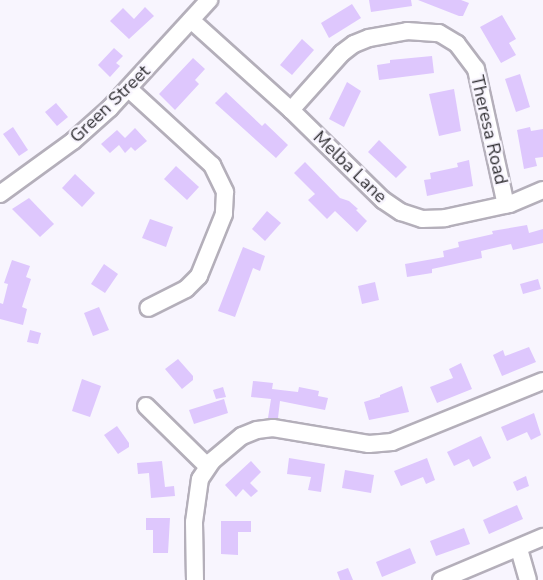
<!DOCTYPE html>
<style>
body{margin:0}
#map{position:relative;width:543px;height:580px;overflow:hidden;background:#f8f5fe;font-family:"Nunito Sans",sans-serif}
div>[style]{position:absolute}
.building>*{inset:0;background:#dec7fd}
.roads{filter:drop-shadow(2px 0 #b4afba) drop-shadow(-2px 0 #b4afba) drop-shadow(0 2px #b4afba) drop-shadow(0 -2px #b4afba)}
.minor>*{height:16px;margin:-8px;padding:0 8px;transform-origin:8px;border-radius:8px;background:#fff}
span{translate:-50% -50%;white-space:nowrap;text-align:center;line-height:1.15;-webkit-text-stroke:4.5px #f8f5fe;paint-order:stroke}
.street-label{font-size:18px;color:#313034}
</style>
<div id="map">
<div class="building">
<i style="clip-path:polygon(369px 0,411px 0,412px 6px,371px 12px)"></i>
<i style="clip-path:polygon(418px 0,461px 0,469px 3px,463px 16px,459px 16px)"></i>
<i style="clip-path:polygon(352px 4px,361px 18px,329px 38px,321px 23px)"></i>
<i style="clip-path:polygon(145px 7px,154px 16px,129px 39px,110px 21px,123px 8px,134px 19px)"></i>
<i style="clip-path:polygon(502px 15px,516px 39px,509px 43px,516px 55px,501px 63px,480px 27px)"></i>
<i style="clip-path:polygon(302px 39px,314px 50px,292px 75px,280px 65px)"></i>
<i style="clip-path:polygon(114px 48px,123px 56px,116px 63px,120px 66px,110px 77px,98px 65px)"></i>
<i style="clip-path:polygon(432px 56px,434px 73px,379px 80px,377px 65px,390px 63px,390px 60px)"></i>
<i style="clip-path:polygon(193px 58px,205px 69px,195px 80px,199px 84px,175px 110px,159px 94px)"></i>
<i style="clip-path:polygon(520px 74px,530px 107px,516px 112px,505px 79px)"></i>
<i style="clip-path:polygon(347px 82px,361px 91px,344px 127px,329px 119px)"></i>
<i style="clip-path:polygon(454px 89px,461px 131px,439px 136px,429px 94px)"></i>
<i style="clip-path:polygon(226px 92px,262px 126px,265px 123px,288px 145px,276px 158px,215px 103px)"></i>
<i style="clip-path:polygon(56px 103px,68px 117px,57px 126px,45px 112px)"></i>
<i style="clip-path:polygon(13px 127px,28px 150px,19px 156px,3px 134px)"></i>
<i style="clip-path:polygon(530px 127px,531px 131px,543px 129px,543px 157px,535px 158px,537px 166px,524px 169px,517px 130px)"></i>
<i style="clip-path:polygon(135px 128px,147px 141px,135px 151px,131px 147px,125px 153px,119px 145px,110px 153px,101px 144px,117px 130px,125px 138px)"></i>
<i style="clip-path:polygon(379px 140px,407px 167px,396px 178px,368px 152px)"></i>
<i style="clip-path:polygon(469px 160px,473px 186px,427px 196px,424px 180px,431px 179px,430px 173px,458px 167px,457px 163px)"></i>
<i style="clip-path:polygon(305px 162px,340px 198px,349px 201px,358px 209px,356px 210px,367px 221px,357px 232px,335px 211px,327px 219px,308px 200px,315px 194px,294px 173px)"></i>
<i style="clip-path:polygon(176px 166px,199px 187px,187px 200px,164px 179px)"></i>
<i style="clip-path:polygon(75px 174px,95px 193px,82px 207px,62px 188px)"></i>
<i style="clip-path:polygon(29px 198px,54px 224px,40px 237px,12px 209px)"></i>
<i style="clip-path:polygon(267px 211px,281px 223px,265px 241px,252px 229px)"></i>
<i style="clip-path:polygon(150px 219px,173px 227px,166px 247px,142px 238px)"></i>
<i style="clip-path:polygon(527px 225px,529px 233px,543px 229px,543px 243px,513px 250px,511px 244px,481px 251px,482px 258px,432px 269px,432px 273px,407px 277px,405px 264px,444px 257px,443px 251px,459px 247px,458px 242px,493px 234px,492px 231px)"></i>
<i style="clip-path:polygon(243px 247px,265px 256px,260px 271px,253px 268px,235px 317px,218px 311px)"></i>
<i style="clip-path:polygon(12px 260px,30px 266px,26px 277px,31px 279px,22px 307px,27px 309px,23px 325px,0 319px,0 303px,3px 304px,8px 284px,4px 283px)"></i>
<i style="clip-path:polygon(104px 264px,118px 274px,105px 293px,91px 284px)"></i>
<i style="clip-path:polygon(538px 279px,541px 289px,523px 294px,520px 284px)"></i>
<i style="clip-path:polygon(375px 282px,379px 300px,362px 304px,358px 286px)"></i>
<i style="clip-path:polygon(99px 307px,109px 330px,93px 336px,84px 313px)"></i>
<i style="clip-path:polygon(30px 330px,41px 333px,38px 344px,27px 342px)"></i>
<i style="clip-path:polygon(529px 347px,536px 362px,502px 376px,493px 355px,503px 350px,505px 356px)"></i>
<i style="clip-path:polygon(178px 359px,193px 376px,193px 380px,182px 389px,165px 369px)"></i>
<i style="clip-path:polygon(461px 363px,472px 389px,437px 403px,430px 387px,453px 378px,449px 369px)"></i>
<i style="clip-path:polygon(82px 379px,101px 386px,90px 417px,72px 411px)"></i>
<i style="clip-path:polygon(253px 381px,273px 383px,272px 389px,298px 392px,299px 387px,319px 391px,318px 396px,328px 398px,325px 410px,280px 401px,278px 418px,268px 418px,271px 399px,251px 397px)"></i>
<i style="clip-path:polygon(402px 386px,409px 412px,369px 420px,364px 402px,380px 397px,380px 395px)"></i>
<i style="clip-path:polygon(223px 387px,226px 397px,216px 399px,213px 390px)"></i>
<i style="clip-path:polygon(224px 399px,228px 413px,194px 424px,189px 410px)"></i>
<i style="clip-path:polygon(534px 413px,541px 435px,531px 440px,527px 432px,507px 441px,501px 427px)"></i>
<i style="clip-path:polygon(117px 426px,129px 443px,129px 447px,118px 454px,104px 435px)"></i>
<i style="clip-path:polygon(481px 436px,491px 458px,473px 467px,469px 459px,454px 466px,447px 452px)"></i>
<i style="clip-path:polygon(289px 458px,325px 464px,321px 492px,308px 490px,311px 477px,287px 474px)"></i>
<i style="clip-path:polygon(427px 458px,435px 480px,426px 484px,423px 477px,401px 486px,394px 471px)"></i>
<i style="clip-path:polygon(162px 461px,165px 487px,174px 486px,175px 496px,151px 498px,149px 473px,138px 474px,137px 463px)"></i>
<i style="clip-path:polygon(251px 461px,261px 472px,250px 483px,258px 491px,251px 497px,243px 489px,236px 497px,225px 485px)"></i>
<i style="clip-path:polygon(345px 470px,374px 475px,371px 493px,342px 488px)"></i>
<i style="clip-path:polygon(526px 476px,529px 486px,517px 491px,513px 482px)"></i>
<i style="clip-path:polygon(517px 505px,523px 519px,489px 534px,483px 520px)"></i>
<i style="clip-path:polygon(146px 518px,170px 518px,168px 553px,153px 553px,153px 530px,146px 530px)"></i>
<i style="clip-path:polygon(221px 521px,251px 521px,251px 532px,238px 532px,238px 555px,221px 554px)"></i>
<i style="clip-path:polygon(464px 528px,470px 544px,436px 556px,430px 541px)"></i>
<i style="clip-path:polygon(410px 548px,416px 563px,382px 577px,376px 562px)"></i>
<i style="clip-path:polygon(348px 568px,353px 580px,340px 580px,337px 572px)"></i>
</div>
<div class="roads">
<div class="minor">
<i style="left:191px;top:20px;width:135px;rotate:42deg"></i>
<i style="left:291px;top:110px;width:129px;rotate:44.4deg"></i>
<i style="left:383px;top:200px;width:22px;rotate:34deg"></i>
<i style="left:401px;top:212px;width:22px;rotate:18deg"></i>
<i style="left:422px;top:219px;width:23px;rotate:-2deg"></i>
<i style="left:445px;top:218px;width:66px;rotate:-12.2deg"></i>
<i style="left:510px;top:204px;width:36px;rotate:-23deg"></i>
<i style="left:129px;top:89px;width:113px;rotate:42.5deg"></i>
<i style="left:212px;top:165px;width:30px;rotate:64deg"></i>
<i style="left:225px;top:192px;width:22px;rotate:93deg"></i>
<i style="left:224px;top:214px;width:67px;rotate:112deg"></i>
<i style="left:199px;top:276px;width:18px;rotate:135deg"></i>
<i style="left:186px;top:289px;width:42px;rotate:153.4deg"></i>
<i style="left:291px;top:110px;width:76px;rotate:-48.2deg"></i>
<i style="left:342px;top:53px;width:15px;rotate:-37deg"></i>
<i style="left:354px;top:44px;width:16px;rotate:-22deg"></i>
<i style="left:369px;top:38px;width:39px;rotate:-10deg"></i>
<i style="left:407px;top:31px;width:32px;rotate:4deg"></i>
<i style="left:439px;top:33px;width:21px;rotate:31deg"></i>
<i style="left:457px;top:44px;width:31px;rotate:53deg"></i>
<i style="left:476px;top:69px;width:139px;rotate:77.6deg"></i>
<i style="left:0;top:194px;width:90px;rotate:-36deg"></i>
<i style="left:73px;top:141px;width:50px;rotate:-41.7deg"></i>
<i style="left:110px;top:108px;width:147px;rotate:-47.5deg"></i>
<i style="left:146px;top:406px;width:86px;rotate:44.5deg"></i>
<i style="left:519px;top:549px;width:32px;rotate:74deg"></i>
<i style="left:195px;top:580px;width:58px;rotate:-91deg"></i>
<i style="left:194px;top:522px;width:43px;rotate:-82.1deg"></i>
<i style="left:200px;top:479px;width:22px;rotate:-56deg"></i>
<i style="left:212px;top:461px;width:39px;rotate:-40deg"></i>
<i style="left:242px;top:436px;width:16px;rotate:-22deg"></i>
<i style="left:257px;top:430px;width:16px;rotate:-7deg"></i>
<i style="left:273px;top:428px;width:97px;rotate:9.5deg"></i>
<i style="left:369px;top:444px;width:23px;rotate:-5deg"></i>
<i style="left:392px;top:442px;width:163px;rotate:-22deg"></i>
<i style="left:441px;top:580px;width:111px;rotate:-22.9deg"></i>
</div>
</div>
<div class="street-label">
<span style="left:110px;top:104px;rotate:-44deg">Green Street</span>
<span style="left:489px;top:130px;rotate:77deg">Theresa Road</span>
<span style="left:350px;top:167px;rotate:44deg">Melba Lane</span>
</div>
</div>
